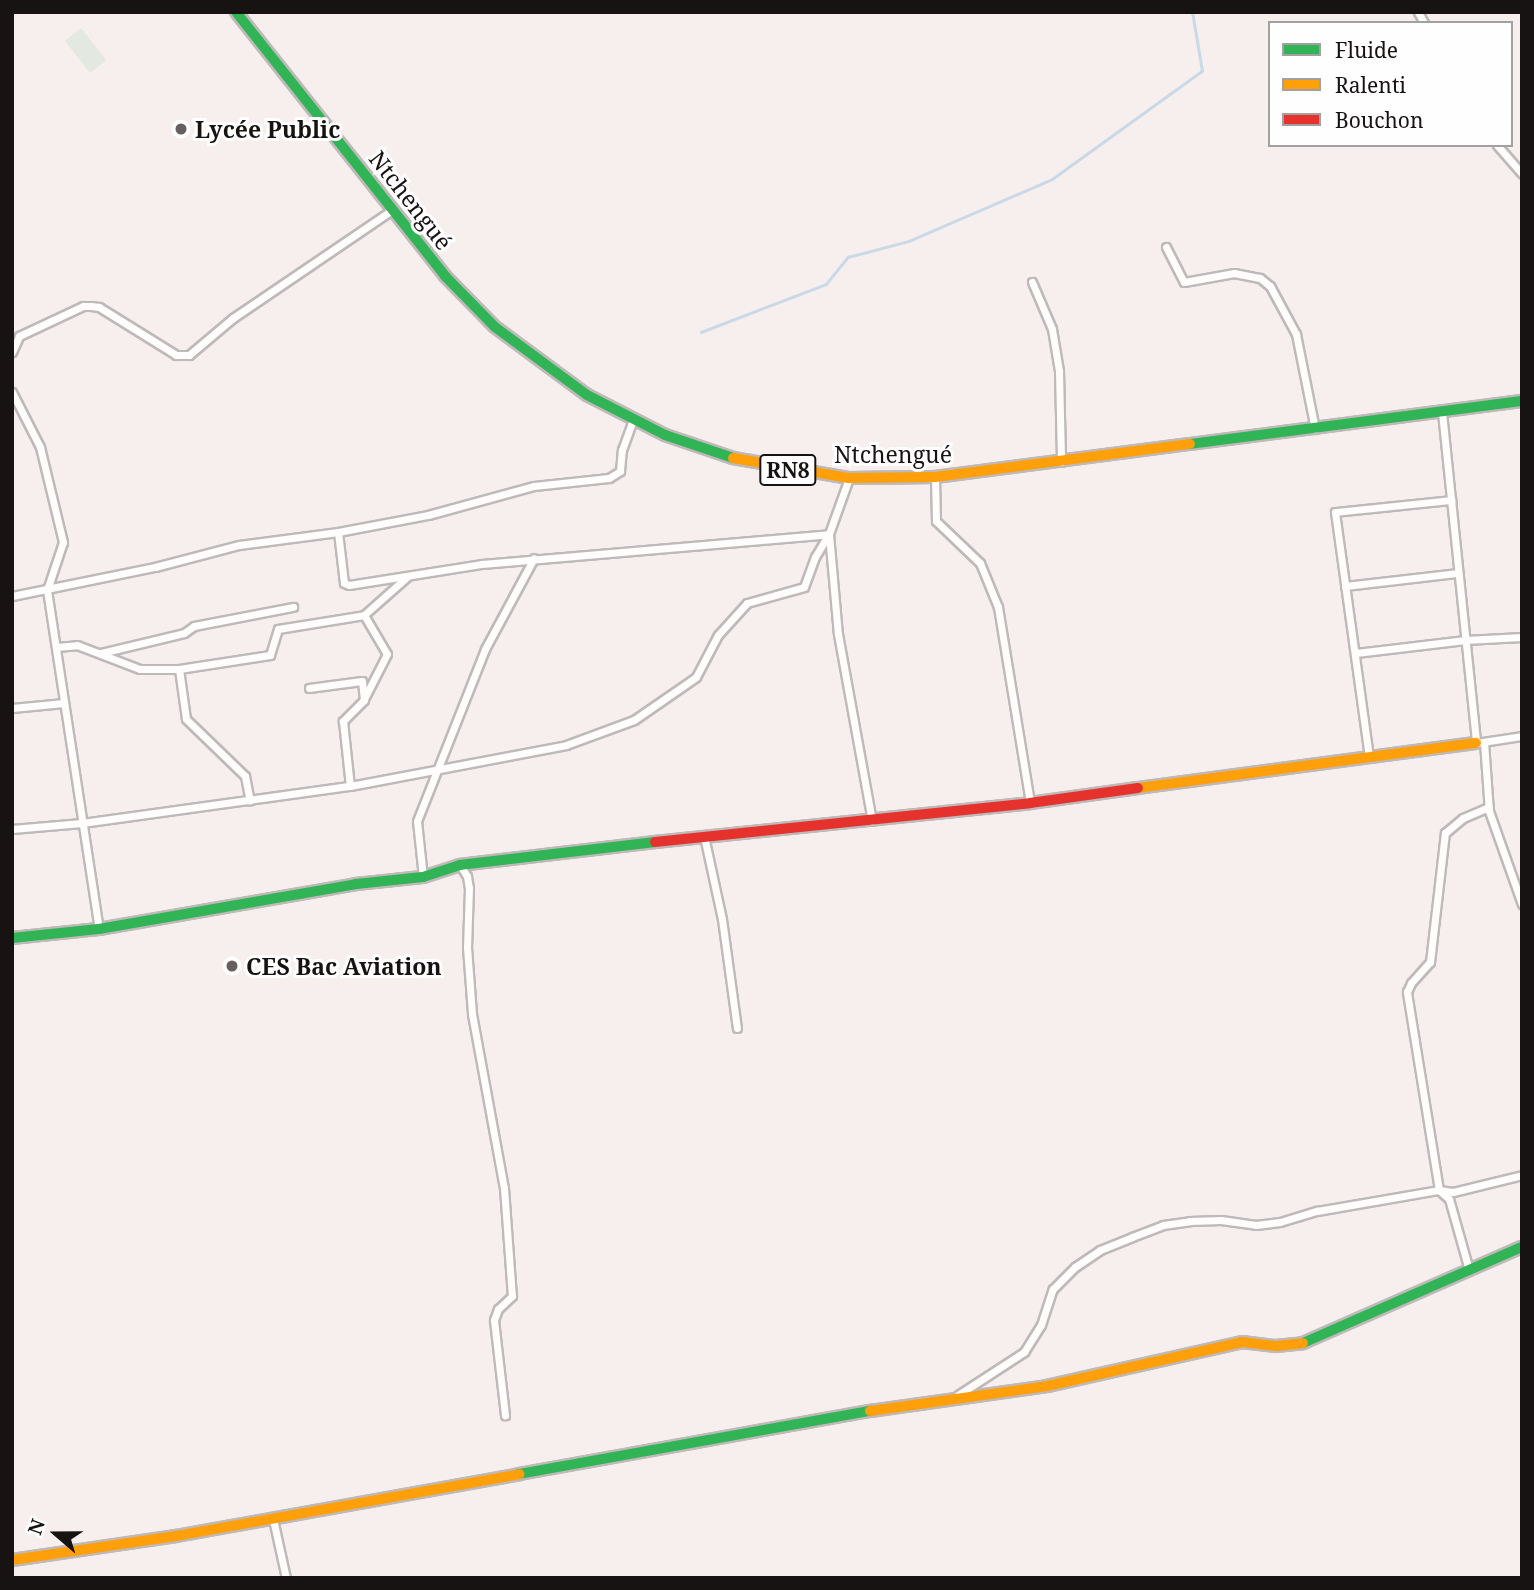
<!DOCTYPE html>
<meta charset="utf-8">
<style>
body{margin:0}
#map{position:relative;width:1534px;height:1590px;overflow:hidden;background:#f6efee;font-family:"Noto Serif",serif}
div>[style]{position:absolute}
.green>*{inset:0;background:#e3e8e0}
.stream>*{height:2.5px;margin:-1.25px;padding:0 1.25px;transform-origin:1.25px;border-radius:1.25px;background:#cad9e8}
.roads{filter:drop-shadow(2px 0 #bfbab9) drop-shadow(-2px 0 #bfbab9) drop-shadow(0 2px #bfbab9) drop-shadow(0 -2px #bfbab9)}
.street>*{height:7px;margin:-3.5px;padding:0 3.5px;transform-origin:3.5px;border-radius:3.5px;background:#fefdfc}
.fast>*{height:10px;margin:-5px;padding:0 5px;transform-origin:5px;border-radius:5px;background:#30b455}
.slow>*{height:10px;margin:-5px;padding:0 5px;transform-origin:5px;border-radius:5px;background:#ff9f0a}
.jam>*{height:10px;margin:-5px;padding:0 5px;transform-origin:5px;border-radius:5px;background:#e5322d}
.dots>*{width:19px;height:19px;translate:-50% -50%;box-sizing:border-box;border:4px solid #fefefe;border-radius:50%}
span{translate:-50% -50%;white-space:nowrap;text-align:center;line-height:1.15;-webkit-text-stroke:6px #fefefe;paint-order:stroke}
.shield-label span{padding:2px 5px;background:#fefefe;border:2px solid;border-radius:5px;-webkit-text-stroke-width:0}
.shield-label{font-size:21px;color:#171312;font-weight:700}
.poi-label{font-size:23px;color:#171312;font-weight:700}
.left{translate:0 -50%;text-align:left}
.street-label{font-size:23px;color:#171312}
.frame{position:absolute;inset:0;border:14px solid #171312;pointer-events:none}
.legend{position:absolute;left:1268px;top:21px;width:245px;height:126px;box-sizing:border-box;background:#fefefe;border:2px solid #a2a0a0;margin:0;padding:9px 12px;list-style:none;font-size:21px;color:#171312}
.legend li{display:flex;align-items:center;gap:14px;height:35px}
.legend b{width:35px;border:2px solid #a2a0a0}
.north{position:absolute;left:21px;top:1499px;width:70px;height:70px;-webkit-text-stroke:5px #fefefe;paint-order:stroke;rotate:290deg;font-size:19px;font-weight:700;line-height:28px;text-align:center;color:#171312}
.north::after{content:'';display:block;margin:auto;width:24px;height:32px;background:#171312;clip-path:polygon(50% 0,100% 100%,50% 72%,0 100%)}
</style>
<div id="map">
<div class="green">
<i style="clip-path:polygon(81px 28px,106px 60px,90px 73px,65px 41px)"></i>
</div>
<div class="stream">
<i style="left:701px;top:332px;width:134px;rotate:-21deg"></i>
<i style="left:826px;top:284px;width:35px;rotate:-51deg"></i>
<i style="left:848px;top:257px;width:63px;rotate:-14.7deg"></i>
<i style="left:909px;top:241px;width:156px;rotate:-23.4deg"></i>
<i style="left:1052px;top:179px;width:185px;rotate:-35.8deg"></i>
<i style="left:1202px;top:71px;width:60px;rotate:-99.6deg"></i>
</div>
<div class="roads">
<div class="street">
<i style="left:1418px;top:12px;width:13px;rotate:61deg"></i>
<i style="left:1497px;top:145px;width:38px;rotate:49deg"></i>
<i style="left:1166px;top:247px;width:39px;rotate:63deg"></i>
<i style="left:1184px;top:282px;width:51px;rotate:-10.2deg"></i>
<i style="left:1234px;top:273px;width:26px;rotate:11deg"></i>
<i style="left:1260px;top:278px;width:13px;rotate:39deg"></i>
<i style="left:1270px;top:286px;width:55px;rotate:61.6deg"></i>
<i style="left:1296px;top:334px;width:97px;rotate:78.7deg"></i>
<i style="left:1032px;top:282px;width:51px;rotate:66.9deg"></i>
<i style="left:1052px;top:329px;width:43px;rotate:80.5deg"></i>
<i style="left:1059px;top:371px;width:91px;rotate:88.7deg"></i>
<i style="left:12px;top:352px;width:17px;rotate:-66deg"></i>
<i style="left:19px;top:336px;width:71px;rotate:-25.1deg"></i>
<i style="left:83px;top:306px;width:8px"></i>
<i style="left:91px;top:306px;width:8px;rotate:7deg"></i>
<i style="left:99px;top:307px;width:91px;rotate:31.9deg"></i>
<i style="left:176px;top:355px;width:13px"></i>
<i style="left:189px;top:355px;width:57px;rotate:-40.1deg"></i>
<i style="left:233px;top:318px;width:192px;rotate:-34.2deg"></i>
<i style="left:12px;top:392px;width:62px;rotate:63deg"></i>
<i style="left:40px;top:447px;width:98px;rotate:76.4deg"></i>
<i style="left:63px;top:542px;width:51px;rotate:108.4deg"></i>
<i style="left:47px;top:590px;width:343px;rotate:81.3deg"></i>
<i style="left:1442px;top:412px;width:333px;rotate:84.1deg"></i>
<i style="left:1476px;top:743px;width:47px;rotate:-8.7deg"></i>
<i style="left:935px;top:477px;width:44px;rotate:88.7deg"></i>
<i style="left:936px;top:521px;width:61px;rotate:43.7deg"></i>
<i style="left:980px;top:563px;width:48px;rotate:67.8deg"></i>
<i style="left:998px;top:607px;width:199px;rotate:80.7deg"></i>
<i style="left:849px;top:478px;width:59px;rotate:109.7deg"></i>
<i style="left:829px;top:534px;width:100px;rotate:84.9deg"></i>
<i style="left:838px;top:634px;width:190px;rotate:79.7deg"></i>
<i style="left:338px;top:532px;width:51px;rotate:83.3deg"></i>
<i style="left:344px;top:583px;width:5px;rotate:22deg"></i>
<i style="left:349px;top:585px;width:135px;rotate:-9deg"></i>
<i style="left:482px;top:564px;width:348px;rotate:-4.9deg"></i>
<i style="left:1345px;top:586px;width:114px;rotate:-6.6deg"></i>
<i style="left:12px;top:596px;width:146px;rotate:-11.5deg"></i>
<i style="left:155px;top:567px;width:87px;rotate:-14.7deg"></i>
<i style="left:239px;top:545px;width:100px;rotate:-7.5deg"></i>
<i style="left:338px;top:532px;width:92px;rotate:-10.7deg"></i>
<i style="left:428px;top:515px;width:110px;rotate:-15.3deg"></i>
<i style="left:534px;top:486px;width:75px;rotate:-6.1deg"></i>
<i style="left:609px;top:478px;width:13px;rotate:-32deg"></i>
<i style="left:620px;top:471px;width:21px;rotate:-85deg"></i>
<i style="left:622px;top:450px;width:32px;rotate:-70deg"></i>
<i style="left:364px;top:615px;width:45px;rotate:59.5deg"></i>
<i style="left:387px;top:654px;width:51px;rotate:117.1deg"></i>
<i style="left:56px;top:647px;width:21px;rotate:-5deg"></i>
<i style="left:77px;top:645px;width:67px;rotate:20.9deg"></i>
<i style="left:140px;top:669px;width:39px"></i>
<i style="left:179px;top:669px;width:92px;rotate:-8.7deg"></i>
<i style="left:270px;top:655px;width:27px;rotate:-73deg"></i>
<i style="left:278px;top:629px;width:87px;rotate:-9.2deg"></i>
<i style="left:364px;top:615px;width:57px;rotate:-41.5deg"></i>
<i style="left:101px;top:653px;width:85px;rotate:-13.5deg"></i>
<i style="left:184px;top:633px;width:12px;rotate:-35deg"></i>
<i style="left:194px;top:626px;width:101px;rotate:-10.9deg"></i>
<i style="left:1356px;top:653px;width:110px;rotate:-6.8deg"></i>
<i style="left:1465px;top:640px;width:57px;rotate:-3deg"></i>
<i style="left:179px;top:669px;width:50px;rotate:82deg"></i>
<i style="left:186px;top:719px;width:82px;rotate:44deg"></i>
<i style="left:245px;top:776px;width:25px;rotate:79deg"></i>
<i style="left:309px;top:688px;width:53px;rotate:-7.5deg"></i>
<i style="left:362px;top:681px;width:19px;rotate:84deg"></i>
<i style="left:364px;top:700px;width:30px;rotate:135deg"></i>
<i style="left:343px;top:721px;width:65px;rotate:83.9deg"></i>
<i style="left:12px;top:708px;width:52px;rotate:-5.5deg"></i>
<i style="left:1484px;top:742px;width:69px;rotate:85.9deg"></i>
<i style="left:1489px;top:811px;width:99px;rotate:70.5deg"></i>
<i style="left:1369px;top:757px;width:247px;rotate:-97.9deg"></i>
<i style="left:1335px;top:512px;width:117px;rotate:-5.9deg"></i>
<i style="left:12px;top:829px;width:70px;rotate:-4.9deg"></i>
<i style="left:82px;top:823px;width:271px;rotate:-7.9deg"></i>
<i style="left:350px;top:786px;width:220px;rotate:-10.7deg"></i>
<i style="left:566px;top:745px;width:72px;rotate:-20.2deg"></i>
<i style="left:634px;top:720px;width:75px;rotate:-34.7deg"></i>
<i style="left:696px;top:677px;width:47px;rotate:-62.4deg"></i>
<i style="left:718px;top:635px;width:43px;rotate:-47.8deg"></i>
<i style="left:747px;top:603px;width:59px;rotate:-15.7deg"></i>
<i style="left:804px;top:587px;width:32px;rotate:-70deg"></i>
<i style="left:815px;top:557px;width:27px;rotate:-59deg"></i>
<i style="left:704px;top:836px;width:85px;rotate:77.8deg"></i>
<i style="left:722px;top:919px;width:110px;rotate:82.2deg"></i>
<i style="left:460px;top:865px;width:13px;rotate:58deg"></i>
<i style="left:467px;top:876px;width:12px;rotate:81deg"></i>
<i style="left:469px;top:888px;width:59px;rotate:91.9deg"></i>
<i style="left:467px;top:947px;width:67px;rotate:85.7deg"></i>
<i style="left:472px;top:1014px;width:177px;rotate:79.6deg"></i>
<i style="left:504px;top:1188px;width:108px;rotate:85.8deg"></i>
<i style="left:512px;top:1296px;width:19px;rotate:137deg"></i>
<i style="left:498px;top:1309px;width:12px;rotate:110deg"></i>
<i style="left:494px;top:1320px;width:96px;rotate:83.4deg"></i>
<i style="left:423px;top:877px;width:56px;rotate:-96.1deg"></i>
<i style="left:417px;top:821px;width:185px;rotate:-68.4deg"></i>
<i style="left:485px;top:649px;width:103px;rotate:-61.7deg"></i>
<i style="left:1469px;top:1270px;width:74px;rotate:-105.7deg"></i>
<i style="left:1449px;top:1199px;width:13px;rotate:-138deg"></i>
<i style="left:1439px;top:1190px;width:201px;rotate:-99.2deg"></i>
<i style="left:1407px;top:992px;width:10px;rotate:-66deg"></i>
<i style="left:1411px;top:983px;width:28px;rotate:-48deg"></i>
<i style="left:1430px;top:962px;width:130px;rotate:-83.4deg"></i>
<i style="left:1445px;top:833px;width:23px;rotate:-40deg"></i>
<i style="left:1463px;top:818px;width:28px;rotate:-23deg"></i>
<i style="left:958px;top:1395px;width:79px;rotate:-33.1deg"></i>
<i style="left:1024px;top:1352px;width:32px;rotate:-58deg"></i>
<i style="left:1041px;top:1325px;width:38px;rotate:-72deg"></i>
<i style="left:1053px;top:1289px;width:31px;rotate:-45deg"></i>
<i style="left:1075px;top:1267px;width:30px;rotate:-34deg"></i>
<i style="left:1100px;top:1250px;width:35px;rotate:-22deg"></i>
<i style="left:1132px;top:1237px;width:33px;rotate:-21deg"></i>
<i style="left:1163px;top:1225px;width:27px;rotate:-8deg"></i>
<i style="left:1190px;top:1221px;width:31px;rotate:-2deg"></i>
<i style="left:1221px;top:1220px;width:35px;rotate:8deg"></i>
<i style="left:1256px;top:1225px;width:24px;rotate:-7deg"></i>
<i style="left:1280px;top:1222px;width:39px;rotate:-17deg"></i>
<i style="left:1317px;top:1211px;width:124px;rotate:-9.8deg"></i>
<i style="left:1439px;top:1190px;width:14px;rotate:8deg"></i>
<i style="left:1453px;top:1192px;width:71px;rotate:-13.8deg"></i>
<i style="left:273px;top:1519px;width:60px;rotate:77.6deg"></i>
</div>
<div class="fast">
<i style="left:236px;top:12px;width:337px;rotate:51.6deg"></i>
<i style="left:445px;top:276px;width:71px;rotate:45.6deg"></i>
<i style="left:495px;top:327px;width:114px;rotate:36.5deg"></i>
<i style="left:587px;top:395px;width:88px;rotate:27.1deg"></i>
<i style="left:665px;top:435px;width:72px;rotate:18.7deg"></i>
<i style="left:1190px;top:444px;width:335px;rotate:-7.4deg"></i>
<i style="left:12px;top:938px;width:87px;rotate:-5.9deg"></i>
<i style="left:99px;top:929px;width:261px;rotate:-9.9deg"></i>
<i style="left:356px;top:884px;width:67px;rotate:-6deg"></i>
<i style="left:423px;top:877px;width:39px;rotate:-18deg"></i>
<i style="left:460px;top:865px;width:196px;rotate:-6.7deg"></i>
<i style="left:1303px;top:1343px;width:239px;rotate:-23.7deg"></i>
<i style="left:519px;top:1474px;width:357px;rotate:-10.2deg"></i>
</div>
<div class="slow">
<i style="left:733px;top:458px;width:118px;rotate:9.8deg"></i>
<i style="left:849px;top:478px;width:86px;rotate:-0.7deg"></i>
<i style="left:935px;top:477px;width:257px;rotate:-7.4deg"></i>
<i style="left:1138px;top:788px;width:341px;rotate:-7.6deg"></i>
<i style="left:870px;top:1411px;width:179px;rotate:-8deg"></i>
<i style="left:1047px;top:1386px;width:200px;rotate:-12.7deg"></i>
<i style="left:1242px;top:1342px;width:34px;rotate:7deg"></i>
<i style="left:1276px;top:1346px;width:27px;rotate:-6deg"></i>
<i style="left:12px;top:1560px;width:166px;rotate:-8.3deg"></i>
<i style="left:176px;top:1536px;width:349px;rotate:-10.2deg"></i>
</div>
<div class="jam">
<i style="left:655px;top:842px;width:377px;rotate:-5.9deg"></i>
<i style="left:1030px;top:803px;width:109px;rotate:-7.9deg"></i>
</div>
</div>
<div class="dots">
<i style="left:181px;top:129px;background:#65605f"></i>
<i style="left:232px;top:966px;background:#65605f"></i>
</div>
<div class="shield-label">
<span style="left:788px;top:470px">RN8</span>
</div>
<div class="poi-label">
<span class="left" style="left:195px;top:129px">Lycée Public</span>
<span class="left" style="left:246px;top:966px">CES Bac Aviation</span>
</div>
<div class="street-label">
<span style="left:411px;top:200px;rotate:52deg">Ntchengué</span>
<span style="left:893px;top:454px">Ntchengué</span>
</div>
<div class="frame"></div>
<ul class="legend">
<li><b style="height:9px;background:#30b455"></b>Fluide</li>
<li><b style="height:9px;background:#ff9f0a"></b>Ralenti</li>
<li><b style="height:9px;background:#e5322d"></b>Bouchon</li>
</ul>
<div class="north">N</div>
</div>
